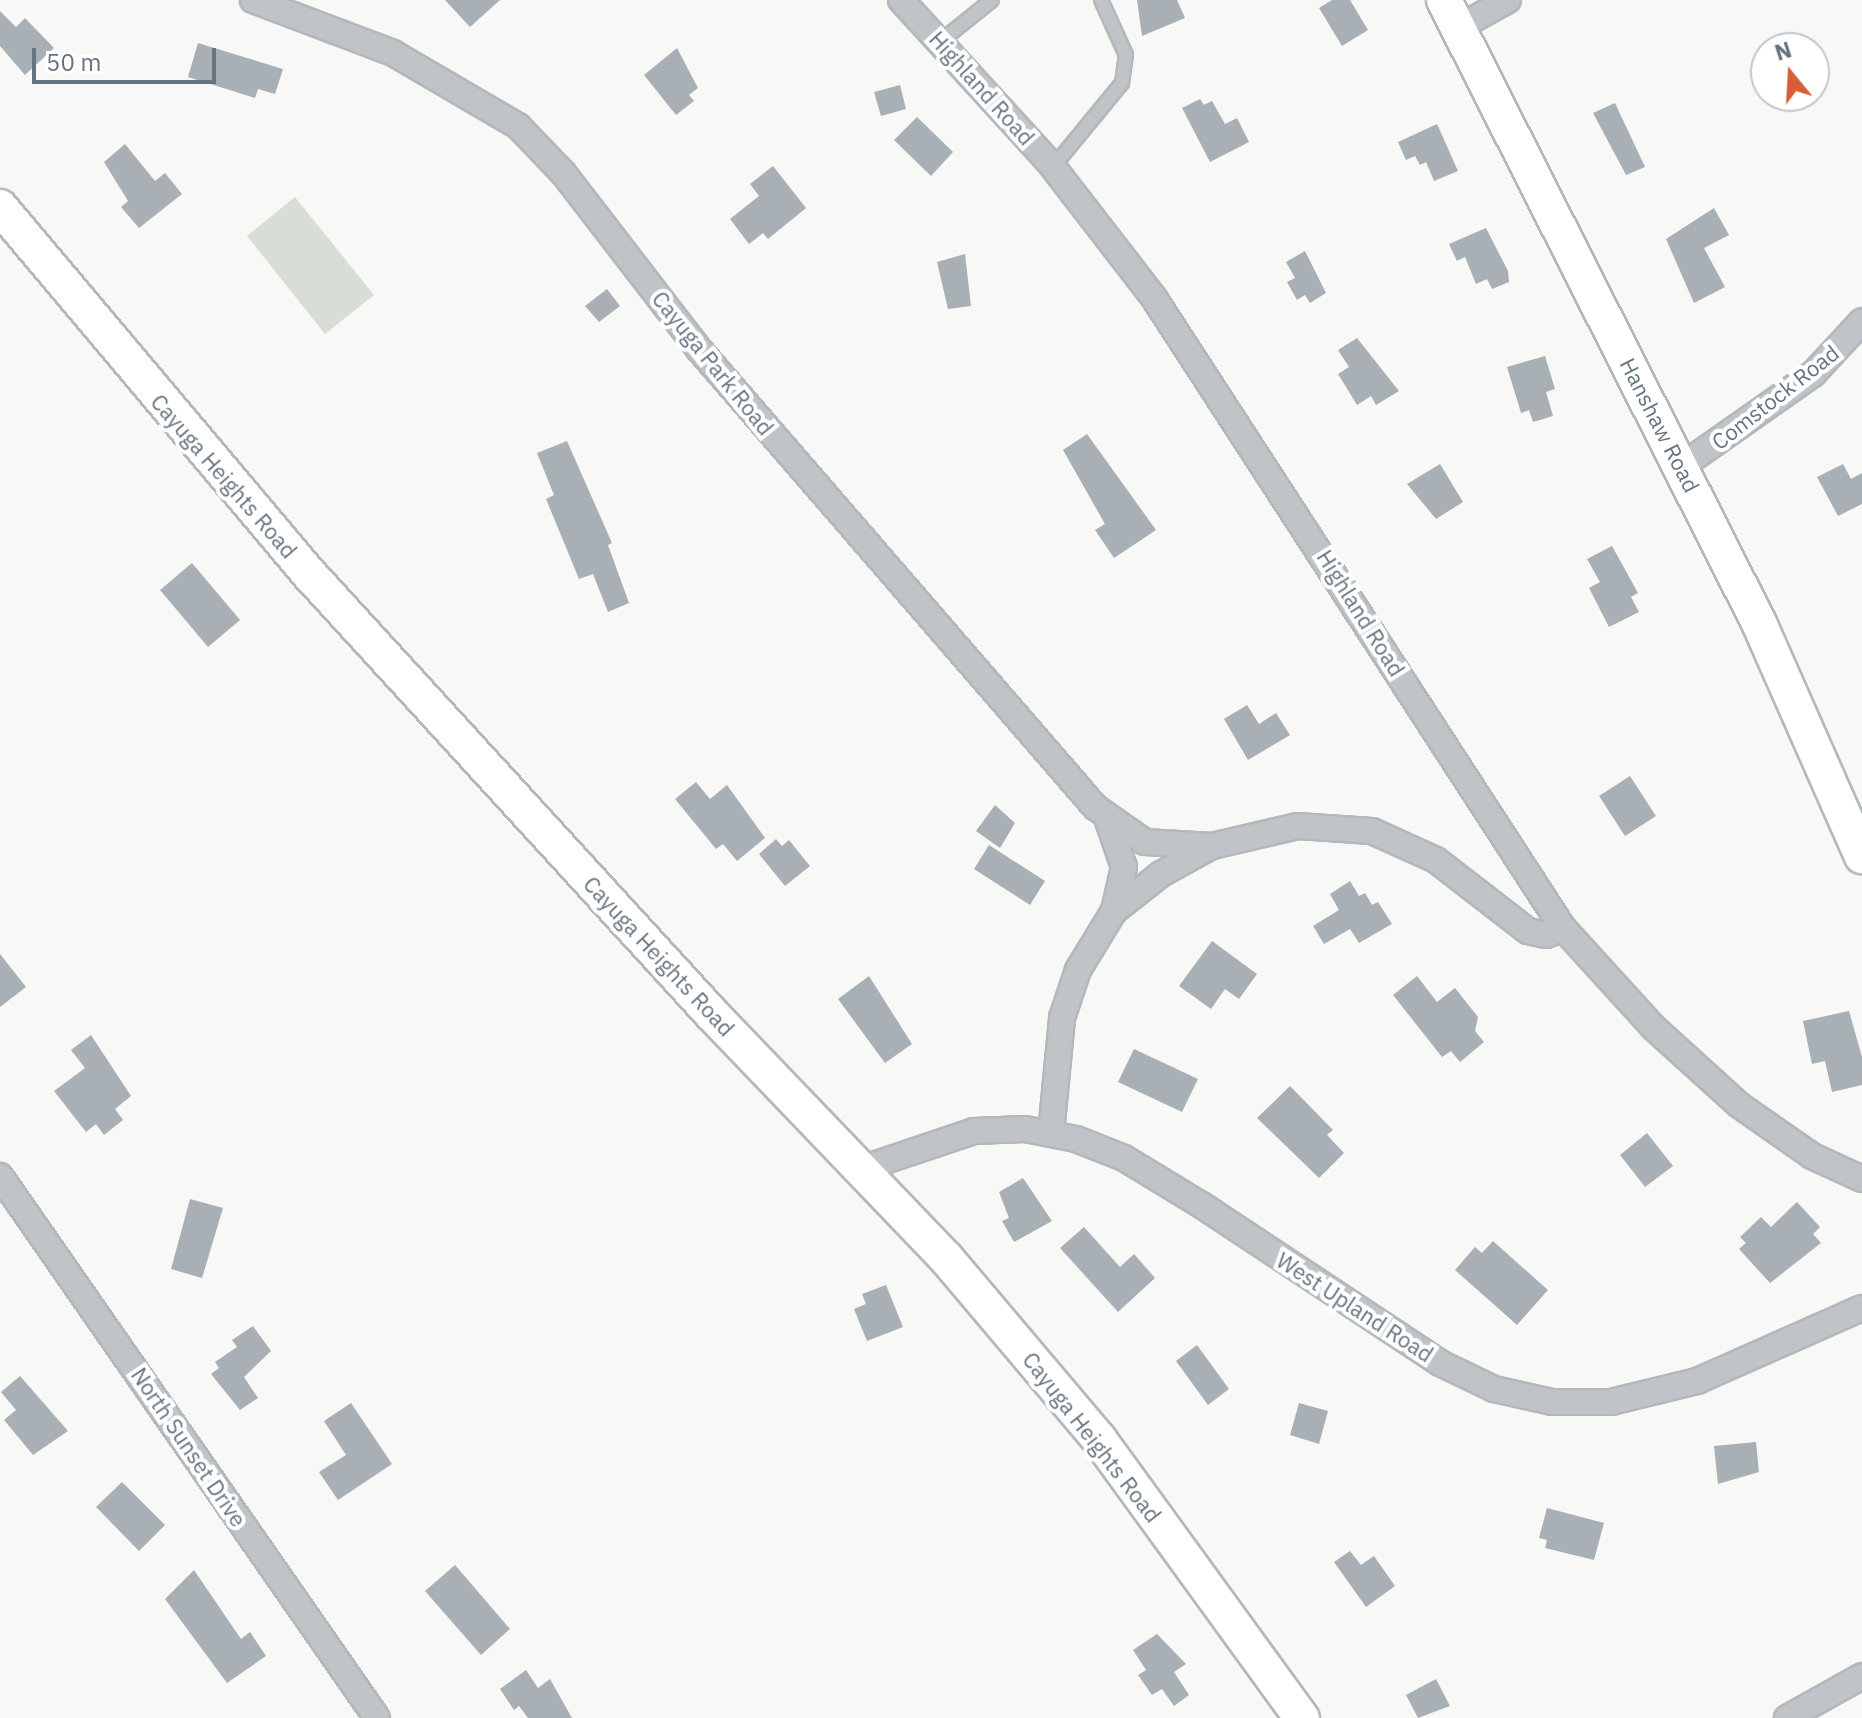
<!DOCTYPE html>
<style>
body{margin:0}
#map{position:relative;width:1862px;height:1718px;overflow:hidden;background:#f8f8f6;font-family:"IBM Plex Sans",sans-serif}
div>[style]{position:absolute}
.green>*{inset:0;background:#d8ddd6}
.building>*{inset:0;background:#a8afb5}
.roads{filter:drop-shadow(2px 0 #b2b8bc) drop-shadow(-2px 0 #b2b8bc) drop-shadow(0 2px #b2b8bc) drop-shadow(0 -2px #b2b8bc)}
.lane>*{height:12px;margin:-6px;padding:0 6px;transform-origin:6px;border-radius:6px;background:#c0c4c7}
.street>*{height:24px;margin:-12px;padding:0 12px;transform-origin:12px;border-radius:12px;background:#c0c4c7}
.secondary>*{height:34px;margin:-17px;padding:0 17px;transform-origin:17px;border-radius:17px;background:#fff}
span{translate:-50% -50%;white-space:nowrap;text-align:center;line-height:1.15;-webkit-text-stroke:8px #fff;paint-order:stroke}
.street-label{font-size:22px;color:#66747f}
.north{position:absolute;left:1750px;top:32px;width:80px;height:80px;box-sizing:border-box;background:#fff;border:2px solid #c2c7cc;border-radius:50%;rotate:342deg;font-size:22px;font-weight:700;line-height:32px;text-align:center;color:#66747f}
.north::after{content:'';display:block;margin:auto;width:28px;height:36px;background:#d85e37;clip-path:polygon(50% 0,100% 100%,50% 72%,0 100%)}
.scale{position:absolute;left:32px;top:48px;width:184px;height:36px;box-sizing:border-box;border:4px solid #66747f;border-top:0;padding-left:10px;font-size:24px;line-height:28px;white-space:nowrap;color:#66747f;-webkit-text-stroke:6px #fff;paint-order:stroke}
</style>
<div id="map">
<div class="green">
<i style="clip-path:polygon(295px 197px,374px 295px,325px 334px,247px 236px)"></i>
</div>
<div class="building">
<i style="clip-path:polygon(445px 0,500px 0,470px 27px)"></i>
<i style="clip-path:polygon(1137px 0,1177px 0,1185px 18px,1142px 36px)"></i>
<i style="clip-path:polygon(1332px 0,1350px 0,1368px 30px,1342px 46px,1319px 8px)"></i>
<i style="clip-path:polygon(0 11px,16px 27px,25px 18px,54px 48px,25px 75px,0 46px)"></i>
<i style="clip-path:polygon(198px 43px,283px 69px,275px 94px,258px 89px,255px 98px,188px 77px)"></i>
<i style="clip-path:polygon(677px 48px,698px 88px,689px 95px,694px 101px,676px 115px,644px 75px)"></i>
<i style="clip-path:polygon(900px 85px,906px 109px,881px 116px,874px 92px)"></i>
<i style="clip-path:polygon(1200px 99px,1204px 105px,1212px 101px,1225px 124px,1237px 118px,1249px 142px,1210px 162px,1182px 108px)"></i>
<i style="clip-path:polygon(1615px 103px,1645px 167px,1626px 175px,1593px 113px)"></i>
<i style="clip-path:polygon(917px 117px,953px 152px,931px 176px,894px 140px)"></i>
<i style="clip-path:polygon(1437px 124px,1458px 171px,1434px 181px,1426px 162px,1420px 165px,1415px 156px,1406px 160px,1398px 142px)"></i>
<i style="clip-path:polygon(125px 144px,155px 181px,165px 173px,182px 194px,139px 228px,121px 207px,128px 201px,104px 162px)"></i>
<i style="clip-path:polygon(773px 166px,806px 208px,768px 239px,763px 233px,749px 244px,730px 219px,759px 196px,750px 184px)"></i>
<i style="clip-path:polygon(1714px 208px,1729px 235px,1704px 248px,1725px 287px,1694px 303px,1666px 239px)"></i>
<i style="clip-path:polygon(1486px 228px,1508px 271px,1509px 282px,1492px 289px,1487px 279px,1476px 284px,1465px 257px,1457px 261px,1449px 244px)"></i>
<i style="clip-path:polygon(1305px 251px,1326px 293px,1310px 303px,1305px 295px,1297px 300px,1287px 282px,1295px 278px,1286px 262px)"></i>
<i style="clip-path:polygon(965px 254px,971px 306px,948px 309px,937px 262px)"></i>
<i style="clip-path:polygon(607px 289px,620px 306px,599px 322px,585px 306px)"></i>
<i style="clip-path:polygon(1357px 338px,1399px 391px,1376px 405px,1371px 396px,1357px 405px,1338px 374px,1349px 367px,1338px 350px)"></i>
<i style="clip-path:polygon(1545px 356px,1555px 389px,1546px 392px,1553px 416px,1533px 422px,1529px 410px,1521px 413px,1507px 367px)"></i>
<i style="clip-path:polygon(1087px 434px,1156px 530px,1114px 558px,1095px 530px,1105px 524px,1063px 450px)"></i>
<i style="clip-path:polygon(567px 441px,612px 543px,608px 545px,629px 603px,608px 612px,593px 574px,579px 579px,546px 499px,554px 495px,537px 453px)"></i>
<i style="clip-path:polygon(1440px 464px,1463px 502px,1436px 519px,1407px 484px)"></i>
<i style="clip-path:polygon(1843px 464px,1851px 479px,1862px 473px,1862px 504px,1838px 516px,1817px 477px)"></i>
<i style="clip-path:polygon(1612px 546px,1638px 593px,1631px 597px,1639px 612px,1609px 627px,1589px 588px,1600px 582px,1587px 559px)"></i>
<i style="clip-path:polygon(192px 563px,240px 620px,208px 647px,160px 590px)"></i>
<i style="clip-path:polygon(1247px 705px,1259px 724px,1276px 713px,1290px 735px,1248px 760px,1224px 719px)"></i>
<i style="clip-path:polygon(1630px 776px,1656px 816px,1625px 836px,1599px 796px)"></i>
<i style="clip-path:polygon(696px 782px,710px 799px,727px 785px,765px 838px,737px 861px,723px 844px,716px 849px,675px 799px)"></i>
<i style="clip-path:polygon(995px 805px,1015px 823px,1000px 848px,976px 831px)"></i>
<i style="clip-path:polygon(776px 839px,782px 846px,789px 840px,810px 866px,785px 886px,759px 854px)"></i>
<i style="clip-path:polygon(989px 845px,1045px 881px,1030px 905px,974px 869px)"></i>
<i style="clip-path:polygon(1350px 881px,1359px 896px,1365px 893px,1372px 905px,1378px 902px,1392px 924px,1359px 943px,1350px 929px,1324px 944px,1313px 926px,1339px 910px,1330px 894px)"></i>
<i style="clip-path:polygon(1212px 941px,1257px 974px,1239px 999px,1225px 989px,1211px 1009px,1179px 986px)"></i>
<i style="clip-path:polygon(0 954px,26px 987px,0 1007px)"></i>
<i style="clip-path:polygon(869px 976px,912px 1044px,885px 1063px,838px 999px)"></i>
<i style="clip-path:polygon(1417px 976px,1437px 1002px,1455px 988px,1478px 1017px,1475px 1031px,1484px 1042px,1460px 1062px,1451px 1051px,1442px 1057px,1393px 995px)"></i>
<i style="clip-path:polygon(1849px 1011px,1862px 1057px,1862px 1085px,1832px 1092px,1825px 1061px,1812px 1064px,1803px 1021px)"></i>
<i style="clip-path:polygon(91px 1035px,131px 1096px,115px 1109px,123px 1120px,104px 1135px,96px 1124px,86px 1132px,54px 1091px,85px 1068px,71px 1050px)"></i>
<i style="clip-path:polygon(1134px 1049px,1198px 1079px,1182px 1112px,1118px 1082px)"></i>
<i style="clip-path:polygon(1290px 1086px,1333px 1130px,1327px 1135px,1344px 1153px,1319px 1178px,1257px 1118px)"></i>
<i style="clip-path:polygon(1647px 1133px,1673px 1166px,1645px 1187px,1620px 1155px)"></i>
<i style="clip-path:polygon(1023px 1178px,1052px 1221px,1014px 1242px,1002px 1221px,1009px 1218px,999px 1192px)"></i>
<i style="clip-path:polygon(190px 1199px,223px 1208px,202px 1278px,171px 1269px)"></i>
<i style="clip-path:polygon(1797px 1202px,1820px 1227px,1813px 1234px,1821px 1243px,1770px 1283px,1739px 1249px,1746px 1243px,1740px 1237px,1761px 1217px,1771px 1227px)"></i>
<i style="clip-path:polygon(1084px 1227px,1120px 1267px,1134px 1254px,1155px 1278px,1118px 1312px,1060px 1248px)"></i>
<i style="clip-path:polygon(1493px 1241px,1548px 1290px,1517px 1325px,1455px 1270px,1475px 1247px,1482px 1253px)"></i>
<i style="clip-path:polygon(886px 1285px,903px 1327px,867px 1341px,854px 1309px,866px 1304px,862px 1294px)"></i>
<i style="clip-path:polygon(253px 1326px,271px 1351px,244px 1377px,258px 1398px,240px 1410px,211px 1374px,219px 1368px,215px 1362px,237px 1347px,232px 1340px)"></i>
<i style="clip-path:polygon(1197px 1345px,1229px 1389px,1208px 1405px,1176px 1361px)"></i>
<i style="clip-path:polygon(20px 1376px,68px 1431px,33px 1455px,4px 1420px,16px 1410px,1px 1392px)"></i>
<i style="clip-path:polygon(351px 1403px,392px 1464px,338px 1500px,319px 1472px,346px 1455px,324px 1421px)"></i>
<i style="clip-path:polygon(1299px 1403px,1328px 1411px,1319px 1444px,1290px 1435px)"></i>
<i style="clip-path:polygon(1756px 1442px,1759px 1472px,1718px 1484px,1714px 1446px)"></i>
<i style="clip-path:polygon(122px 1482px,165px 1525px,139px 1551px,96px 1507px)"></i>
<i style="clip-path:polygon(1547px 1508px,1604px 1523px,1594px 1560px,1545px 1548px,1547px 1540px,1539px 1538px)"></i>
<i style="clip-path:polygon(1350px 1551px,1361px 1565px,1374px 1556px,1395px 1586px,1366px 1607px,1334px 1562px)"></i>
<i style="clip-path:polygon(455px 1565px,510px 1629px,481px 1655px,425px 1591px)"></i>
<i style="clip-path:polygon(194px 1570px,241px 1639px,250px 1632px,266px 1656px,227px 1683px,165px 1599px)"></i>
<i style="clip-path:polygon(1157px 1634px,1186px 1664px,1174px 1672px,1189px 1695px,1174px 1706px,1162px 1689px,1152px 1695px,1138px 1675px,1146px 1670px,1133px 1650px)"></i>
<i style="clip-path:polygon(526px 1670px,538px 1688px,550px 1679px,572px 1718px,528px 1718px,519px 1706px,514px 1710px,500px 1689px)"></i>
<i style="clip-path:polygon(1436px 1679px,1450px 1706px,1418px 1718px,1406px 1695px)"></i>
</div>
<div class="roads">
<div class="lane">
<i style="left:941px;top:41px;width:65px;rotate:-38.8deg"></i>
<i style="left:1053px;top:167px;width:109px;rotate:-50.6deg"></i>
<i style="left:1122px;top:83px;width:28px;rotate:-82deg"></i>
<i style="left:1126px;top:55px;width:60px;rotate:-114.4deg"></i>
</div>
<div class="street">
<i style="left:253px;top:0;width:150px;rotate:20.7deg"></i>
<i style="left:393px;top:53px;width:145px;rotate:30.3deg"></i>
<i style="left:518px;top:126px;width:66px;rotate:46.2deg"></i>
<i style="left:564px;top:174px;width:218px;rotate:52.4deg"></i>
<i style="left:697px;top:347px;width:608px;rotate:49.13deg"></i>
<i style="left:1095px;top:807px;width:61px;rotate:35deg"></i>
<i style="left:1145px;top:842px;width:67px;rotate:3.4deg"></i>
<i style="left:901px;top:0;width:219px;rotate:47.6deg"></i>
<i style="left:1049px;top:162px;width:172px;rotate:52.3deg"></i>
<i style="left:1154px;top:298px;width:751px;rotate:57.01deg"></i>
<i style="left:1563px;top:928px;width:134px;rotate:47.7deg"></i>
<i style="left:1653px;top:1027px;width:116px;rotate:42.2deg"></i>
<i style="left:1739px;top:1105px;width:89px;rotate:34.9deg"></i>
<i style="left:1812px;top:1156px;width:55px;rotate:24.7deg"></i>
<i style="left:1458px;top:28px;width:57px;rotate:-29.2deg"></i>
<i style="left:1682px;top:466px;width:160px;rotate:-35.1deg"></i>
<i style="left:1813px;top:374px;width:72px;rotate:-47.2deg"></i>
<i style="left:1107px;top:818px;width:52px;rotate:70.9deg"></i>
<i style="left:1124px;top:867px;width:45px;rotate:102.8deg"></i>
<i style="left:1051px;top:1133px;width:116px;rotate:-84.5deg"></i>
<i style="left:1062px;top:1018px;width:51px;rotate:-71.6deg"></i>
<i style="left:1078px;top:970px;width:69px;rotate:-58.6deg"></i>
<i style="left:1114px;top:911px;width:60px;rotate:-38.2deg"></i>
<i style="left:1161px;top:874px;width:58px;rotate:-28.8deg"></i>
<i style="left:1212px;top:846px;width:88px;rotate:-13.1deg"></i>
<i style="left:1298px;top:826px;width:74px;rotate:3.9deg"></i>
<i style="left:1372px;top:831px;width:70px;rotate:24.4deg"></i>
<i style="left:1436px;top:860px;width:116px;rotate:37.7deg"></i>
<i style="left:1528px;top:931px;width:18px;rotate:13deg"></i>
<i style="left:1546px;top:935px;width:18px;rotate:-22deg"></i>
<i style="left:861px;top:1169px;width:119px;rotate:-18.6deg"></i>
<i style="left:974px;top:1131px;width:51px;rotate:-2.2deg"></i>
<i style="left:1025px;top:1129px;width:52px;rotate:11.1deg"></i>
<i style="left:1076px;top:1139px;width:52px;rotate:21.6deg"></i>
<i style="left:1124px;top:1158px;width:92px;rotate:31.3deg"></i>
<i style="left:1203px;top:1206px;width:284px;rotate:33.5deg"></i>
<i style="left:1440px;top:1363px;width:60px;rotate:25.7deg"></i>
<i style="left:1494px;top:1389px;width:59px;rotate:12.6deg"></i>
<i style="left:1552px;top:1402px;width:59px"></i>
<i style="left:1611px;top:1402px;width:89px;rotate:-13.7deg"></i>
<i style="left:1697px;top:1381px;width:180px;rotate:-23.9deg"></i>
<i style="left:0;top:1176px;width:660px;rotate:55.18deg"></i>
<i style="left:1787px;top:1718px;width:86px;rotate:-29.2deg"></i>
</div>
<div class="secondary">
<i style="left:1444px;top:0;width:698px;rotate:63.18deg"></i>
<i style="left:1759px;top:623px;width:255px;rotate:66.2deg"></i>
<i style="left:0;top:207px;width:484px;rotate:49.9deg"></i>
<i style="left:312px;top:577px;width:591px;rotate:47.54deg"></i>
<i style="left:711px;top:1013px;width:339px;rotate:46.2deg"></i>
<i style="left:946px;top:1258px;width:237px;rotate:49.8deg"></i>
<i style="left:1099px;top:1439px;width:345px;rotate:54deg"></i>
</div>
</div>
<div class="street-label">
<span style="left:982px;top:88px;rotate:48deg">Highland Road</span>
<span style="left:713px;top:363px;rotate:51deg">Cayuga Park Road</span>
<span style="left:1775px;top:397px;rotate:-38deg">Comstock Road</span>
<span style="left:1660px;top:425px;rotate:63deg">Hanshaw Road</span>
<span style="left:224px;top:476px;rotate:49deg">Cayuga Heights Road</span>
<span style="left:1361px;top:613px;rotate:58deg">Highland Road</span>
<span style="left:659px;top:956px;rotate:47deg">Cayuga Heights Road</span>
<span style="left:1355px;top:1307px;rotate:33deg">West Upland Road</span>
<span style="left:1092px;top:1437px;rotate:52deg">Cayuga Heights Road</span>
<span style="left:189px;top:1447px;rotate:56deg">North Sunset Drive</span>
</div>
<div class="north">N</div>
<div class="scale">50 m</div>
</div>
